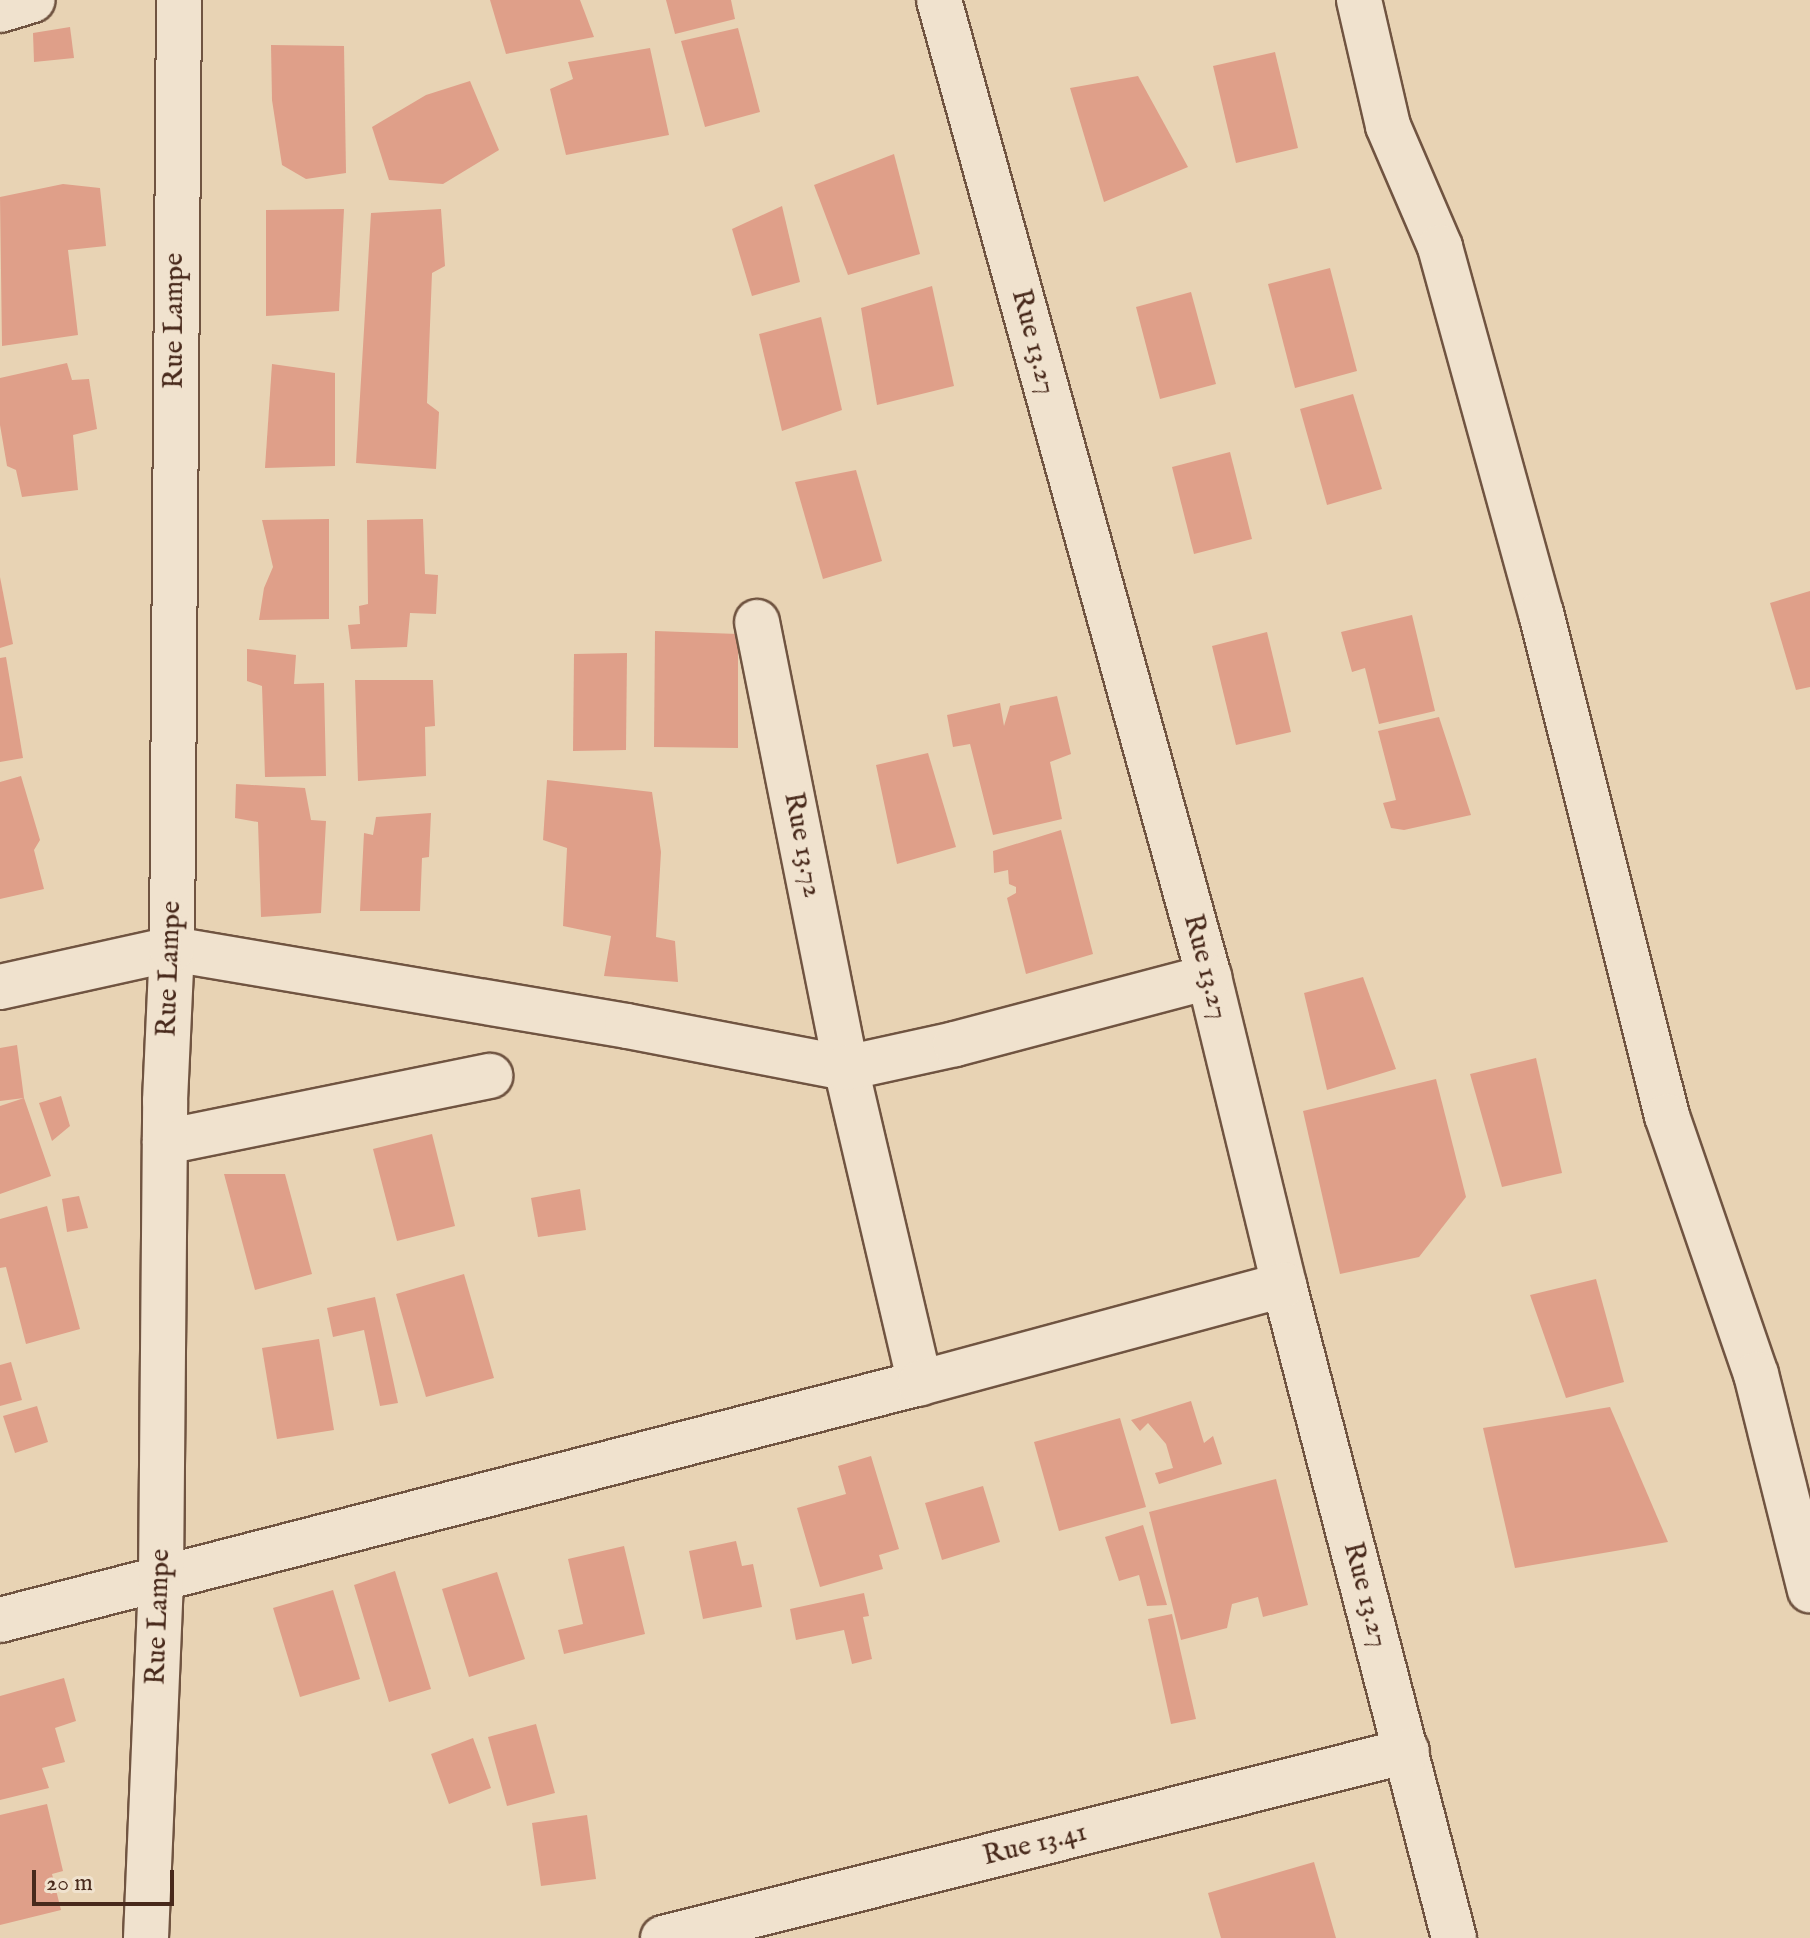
<!DOCTYPE html>
<style>
body{margin:0}
#map{position:relative;width:1810px;height:1938px;overflow:hidden;background:#e8d3b4;font-family:"IM FELL English",serif}
div>[style]{position:absolute}
.building>*{inset:0;background:#df9f89}
.roads{filter:drop-shadow(2px 0 #705441) drop-shadow(-2px 0 #705441) drop-shadow(0 2px #705441) drop-shadow(0 -2px #705441)}
.street>*{height:44px;margin:-22px;padding:0 22px;transform-origin:22px;border-radius:22px;background:#f0e2ce}
span{translate:-50% -50%;white-space:nowrap;text-align:center;line-height:1.15;-webkit-text-stroke:6px #f0e2ce;paint-order:stroke}
.street-label{font-size:28px;color:#48291b}
.scale{position:absolute;left:32px;top:1870px;width:142px;height:36px;box-sizing:border-box;border:4px solid #48291b;border-top:0;padding-left:10px;font-size:24px;line-height:28px;white-space:nowrap;color:#48291b;-webkit-text-stroke:6px #f0e2ce;paint-order:stroke}
</style>
<div id="map">
<div class="building">
<i style="clip-path:polygon(490px 0,580px 0,594px 37px,506px 54px)"></i>
<i style="clip-path:polygon(666px 0,731px 0,735px 19px,675px 34px)"></i>
<i style="clip-path:polygon(70px 27px,74px 58px,34px 62px,33px 33px)"></i>
<i style="clip-path:polygon(738px 28px,760px 112px,705px 127px,681px 41px)"></i>
<i style="clip-path:polygon(271px 45px,344px 46px,346px 173px,306px 179px,282px 165px,272px 100px)"></i>
<i style="clip-path:polygon(650px 48px,669px 135px,566px 155px,550px 89px,573px 79px,568px 62px)"></i>
<i style="clip-path:polygon(1275px 52px,1298px 148px,1236px 163px,1213px 66px)"></i>
<i style="clip-path:polygon(1138px 76px,1188px 167px,1104px 202px,1070px 88px)"></i>
<i style="clip-path:polygon(470px 81px,499px 150px,443px 184px,389px 180px,372px 127px,426px 95px)"></i>
<i style="clip-path:polygon(894px 154px,920px 254px,848px 275px,814px 185px)"></i>
<i style="clip-path:polygon(63px 184px,100px 188px,106px 246px,68px 250px,78px 335px,2px 346px,0 197px)"></i>
<i style="clip-path:polygon(782px 206px,800px 282px,752px 296px,732px 229px)"></i>
<i style="clip-path:polygon(344px 209px,339px 311px,266px 316px,266px 210px)"></i>
<i style="clip-path:polygon(441px 209px,445px 266px,432px 273px,427px 403px,439px 412px,436px 469px,356px 463px,371px 213px)"></i>
<i style="clip-path:polygon(1330px 268px,1357px 371px,1295px 388px,1268px 284px)"></i>
<i style="clip-path:polygon(932px 286px,954px 386px,877px 405px,861px 308px)"></i>
<i style="clip-path:polygon(1191px 292px,1216px 384px,1160px 399px,1136px 307px)"></i>
<i style="clip-path:polygon(821px 317px,842px 410px,782px 431px,759px 334px)"></i>
<i style="clip-path:polygon(67px 363px,72px 380px,89px 379px,97px 429px,73px 435px,78px 490px,22px 497px,16px 470px,7px 466px,0 425px,0 378px)"></i>
<i style="clip-path:polygon(272px 364px,335px 373px,335px 466px,265px 468px)"></i>
<i style="clip-path:polygon(1353px 394px,1382px 489px,1327px 505px,1300px 409px)"></i>
<i style="clip-path:polygon(1230px 452px,1252px 539px,1194px 554px,1172px 467px)"></i>
<i style="clip-path:polygon(856px 470px,882px 561px,823px 579px,795px 482px)"></i>
<i style="clip-path:polygon(329px 519px,329px 619px,259px 620px,264px 588px,273px 567px,262px 520px)"></i>
<i style="clip-path:polygon(423px 519px,425px 574px,438px 575px,436px 614px,410px 613px,407px 647px,351px 649px,348px 625px,360px 624px,359px 606px,368px 604px,367px 520px)"></i>
<i style="clip-path:polygon(0 577px,13px 644px,0 648px)"></i>
<i style="clip-path:polygon(1810px 591px,1810px 687px,1796px 690px,1770px 603px)"></i>
<i style="clip-path:polygon(1412px 615px,1435px 711px,1379px 724px,1365px 668px,1352px 672px,1341px 632px)"></i>
<i style="clip-path:polygon(655px 631px,738px 634px,738px 748px,654px 747px)"></i>
<i style="clip-path:polygon(1267px 632px,1291px 732px,1236px 745px,1212px 646px)"></i>
<i style="clip-path:polygon(247px 649px,296px 655px,294px 684px,324px 683px,326px 776px,265px 777px,262px 686px,247px 681px)"></i>
<i style="clip-path:polygon(627px 653px,626px 750px,573px 751px,574px 654px)"></i>
<i style="clip-path:polygon(6px 657px,23px 758px,0 762px,0 658px)"></i>
<i style="clip-path:polygon(355px 680px,433px 680px,435px 726px,425px 727px,426px 776px,358px 781px)"></i>
<i style="clip-path:polygon(1057px 696px,1071px 754px,1050px 762px,1062px 819px,993px 835px,970px 744px,953px 747px,947px 715px,1000px 703px,1004px 726px,1010px 706px)"></i>
<i style="clip-path:polygon(1439px 717px,1471px 815px,1404px 830px,1391px 828px,1383px 803px,1396px 800px,1378px 731px)"></i>
<i style="clip-path:polygon(928px 753px,956px 847px,897px 864px,876px 765px)"></i>
<i style="clip-path:polygon(21px 776px,40px 840px,34px 850px,44px 889px,0 899px,0 782px)"></i>
<i style="clip-path:polygon(547px 780px,652px 792px,661px 852px,656px 937px,675px 941px,678px 982px,604px 976px,611px 936px,563px 926px,567px 848px,543px 840px)"></i>
<i style="clip-path:polygon(236px 784px,305px 788px,311px 820px,326px 821px,321px 913px,261px 917px,258px 822px,235px 818px)"></i>
<i style="clip-path:polygon(431px 813px,429px 857px,422px 858px,420px 911px,360px 911px,364px 833px,373px 835px,376px 817px)"></i>
<i style="clip-path:polygon(1061px 830px,1093px 954px,1026px 974px,1007px 898px,1016px 893px,1016px 887px,1009px 884px,1008px 870px,994px 873px,993px 851px)"></i>
<i style="clip-path:polygon(1363px 977px,1396px 1069px,1327px 1090px,1304px 993px)"></i>
<i style="clip-path:polygon(17px 1045px,24px 1098px,51px 1176px,0 1194px,0 1106px,24px 1098px,0 1101px,0 1048px)"></i>
<i style="clip-path:polygon(1536px 1058px,1562px 1173px,1502px 1187px,1470px 1074px)"></i>
<i style="clip-path:polygon(1436px 1079px,1466px 1197px,1419px 1257px,1340px 1274px,1303px 1111px)"></i>
<i style="clip-path:polygon(61px 1096px,70px 1126px,52px 1141px,39px 1103px)"></i>
<i style="clip-path:polygon(432px 1134px,455px 1226px,397px 1241px,373px 1149px)"></i>
<i style="clip-path:polygon(224px 1174px,285px 1174px,312px 1274px,255px 1290px)"></i>
<i style="clip-path:polygon(580px 1189px,586px 1230px,538px 1237px,531px 1198px)"></i>
<i style="clip-path:polygon(79px 1196px,88px 1228px,67px 1232px,62px 1199px)"></i>
<i style="clip-path:polygon(47px 1206px,80px 1329px,26px 1344px,6px 1267px,0 1268px,0 1219px)"></i>
<i style="clip-path:polygon(464px 1274px,494px 1378px,426px 1397px,396px 1294px)"></i>
<i style="clip-path:polygon(1596px 1279px,1624px 1382px,1566px 1398px,1530px 1295px)"></i>
<i style="clip-path:polygon(375px 1297px,398px 1403px,380px 1406px,364px 1330px,333px 1337px,327px 1308px)"></i>
<i style="clip-path:polygon(319px 1339px,334px 1430px,277px 1439px,262px 1348px)"></i>
<i style="clip-path:polygon(11px 1362px,22px 1400px,0 1406px,0 1365px)"></i>
<i style="clip-path:polygon(1191px 1401px,1204px 1443px,1213px 1436px,1222px 1464px,1159px 1484px,1155px 1473px,1173px 1468px,1166px 1444px,1148px 1423px,1140px 1431px,1131px 1420px)"></i>
<i style="clip-path:polygon(37px 1406px,48px 1442px,15px 1453px,3px 1416px)"></i>
<i style="clip-path:polygon(1610px 1407px,1668px 1542px,1515px 1568px,1483px 1428px)"></i>
<i style="clip-path:polygon(1120px 1418px,1146px 1507px,1059px 1531px,1034px 1442px)"></i>
<i style="clip-path:polygon(871px 1456px,899px 1549px,879px 1555px,883px 1569px,820px 1587px,797px 1508px,846px 1494px,838px 1466px)"></i>
<i style="clip-path:polygon(1276px 1479px,1308px 1605px,1263px 1617px,1258px 1597px,1232px 1604px,1227px 1628px,1181px 1640px,1149px 1512px)"></i>
<i style="clip-path:polygon(983px 1486px,1000px 1542px,942px 1560px,925px 1503px)"></i>
<i style="clip-path:polygon(1143px 1525px,1167px 1605px,1147px 1606px,1139px 1575px,1119px 1581px,1105px 1537px)"></i>
<i style="clip-path:polygon(736px 1541px,742px 1566px,753px 1564px,762px 1607px,703px 1619px,689px 1551px)"></i>
<i style="clip-path:polygon(624px 1546px,645px 1634px,564px 1654px,558px 1630px,583px 1624px,568px 1559px)"></i>
<i style="clip-path:polygon(395px 1571px,431px 1689px,389px 1702px,354px 1585px)"></i>
<i style="clip-path:polygon(497px 1572px,525px 1659px,469px 1677px,442px 1589px)"></i>
<i style="clip-path:polygon(333px 1590px,360px 1679px,300px 1697px,273px 1608px)"></i>
<i style="clip-path:polygon(864px 1593px,869px 1616px,863px 1617px,872px 1659px,852px 1664px,844px 1630px,796px 1640px,790px 1609px)"></i>
<i style="clip-path:polygon(1172px 1614px,1196px 1719px,1171px 1724px,1148px 1619px)"></i>
<i style="clip-path:polygon(64px 1678px,76px 1721px,55px 1728px,65px 1762px,42px 1768px,49px 1788px,0 1800px,0 1696px)"></i>
<i style="clip-path:polygon(536px 1724px,555px 1793px,507px 1806px,488px 1737px)"></i>
<i style="clip-path:polygon(473px 1738px,491px 1788px,449px 1804px,431px 1754px)"></i>
<i style="clip-path:polygon(47px 1804px,63px 1871px,52px 1874px,61px 1910px,0 1925px,0 1815px)"></i>
<i style="clip-path:polygon(587px 1815px,596px 1879px,541px 1886px,532px 1823px)"></i>
<i style="clip-path:polygon(1314px 1862px,1336px 1938px,1221px 1938px,1208px 1893px)"></i>
</div>
<div class="roads">
<div class="street">
<i style="left:939px;top:0;width:1014px;rotate:74.55deg"></i>
<i style="left:1209px;top:977px;width:317px;rotate:76.3deg"></i>
<i style="left:1284px;top:1285px;width:675px;rotate:75.41deg"></i>
<i style="left:1359px;top:0;width:129px;rotate:77deg"></i>
<i style="left:1388px;top:126px;width:132px;rotate:66.7deg"></i>
<i style="left:1440px;top:247px;width:380px;rotate:74.6deg"></i>
<i style="left:1541px;top:613px;width:519px;rotate:75.94deg"></i>
<i style="left:1667px;top:1116px;width:273px;rotate:71deg"></i>
<i style="left:1756px;top:1374px;width:223px;rotate:76deg"></i>
<i style="left:0;top:10px;width:34px;rotate:-17deg"></i>
<i style="left:757px;top:622px;width:455px;rotate:78.7deg"></i>
<i style="left:846px;top:1068px;width:324px;rotate:76.8deg"></i>
<i style="left:0;top:987px;width:176px;rotate:-12.5deg"></i>
<i style="left:172px;top:949px;width:461px;rotate:9.6deg"></i>
<i style="left:627px;top:1026px;width:223px;rotate:10.9deg"></i>
<i style="left:846px;top:1068px;width:112px;rotate:-12.4deg"></i>
<i style="left:955px;top:1044px;width:263px;rotate:-14.8deg"></i>
<i style="left:165px;top:1142px;width:332px;rotate:-11.5deg"></i>
<i style="left:0;top:1620px;width:950px;rotate:-14.45deg"></i>
<i style="left:920px;top:1383px;width:377px;rotate:-15.1deg"></i>
<i style="left:146px;top:1938px;width:358px;rotate:-87.6deg"></i>
<i style="left:161px;top:1580px;width:479px;rotate:-89.5deg"></i>
<i style="left:165px;top:1101px;width:152px;rotate:-87.4deg"></i>
<i style="left:172px;top:949px;width:949px;rotate:-89.58deg"></i>
<i style="left:663px;top:1938px;width:767px;rotate:-14.11deg"></i>
</div>
</div>
<div class="street-label">
<span style="left:175px;top:321px;rotate:-90deg">Rue Lampe</span>
<span style="left:1033px;top:342px;rotate:75deg">Rue 13.27</span>
<span style="left:802px;top:845px;rotate:79deg">Rue 13.72</span>
<span style="left:1205px;top:967px;rotate:75deg">Rue 13.27</span>
<span style="left:170px;top:969px;rotate:-88deg">Rue Lampe</span>
<span style="left:1365px;top:1595px;rotate:75deg">Rue 13.27</span>
<span style="left:159px;top:1617px;rotate:-88deg">Rue Lampe</span>
<span style="left:1035px;top:1845px;rotate:-14deg">Rue 13.41</span>
</div>
<div class="scale">20 m</div>
</div>
